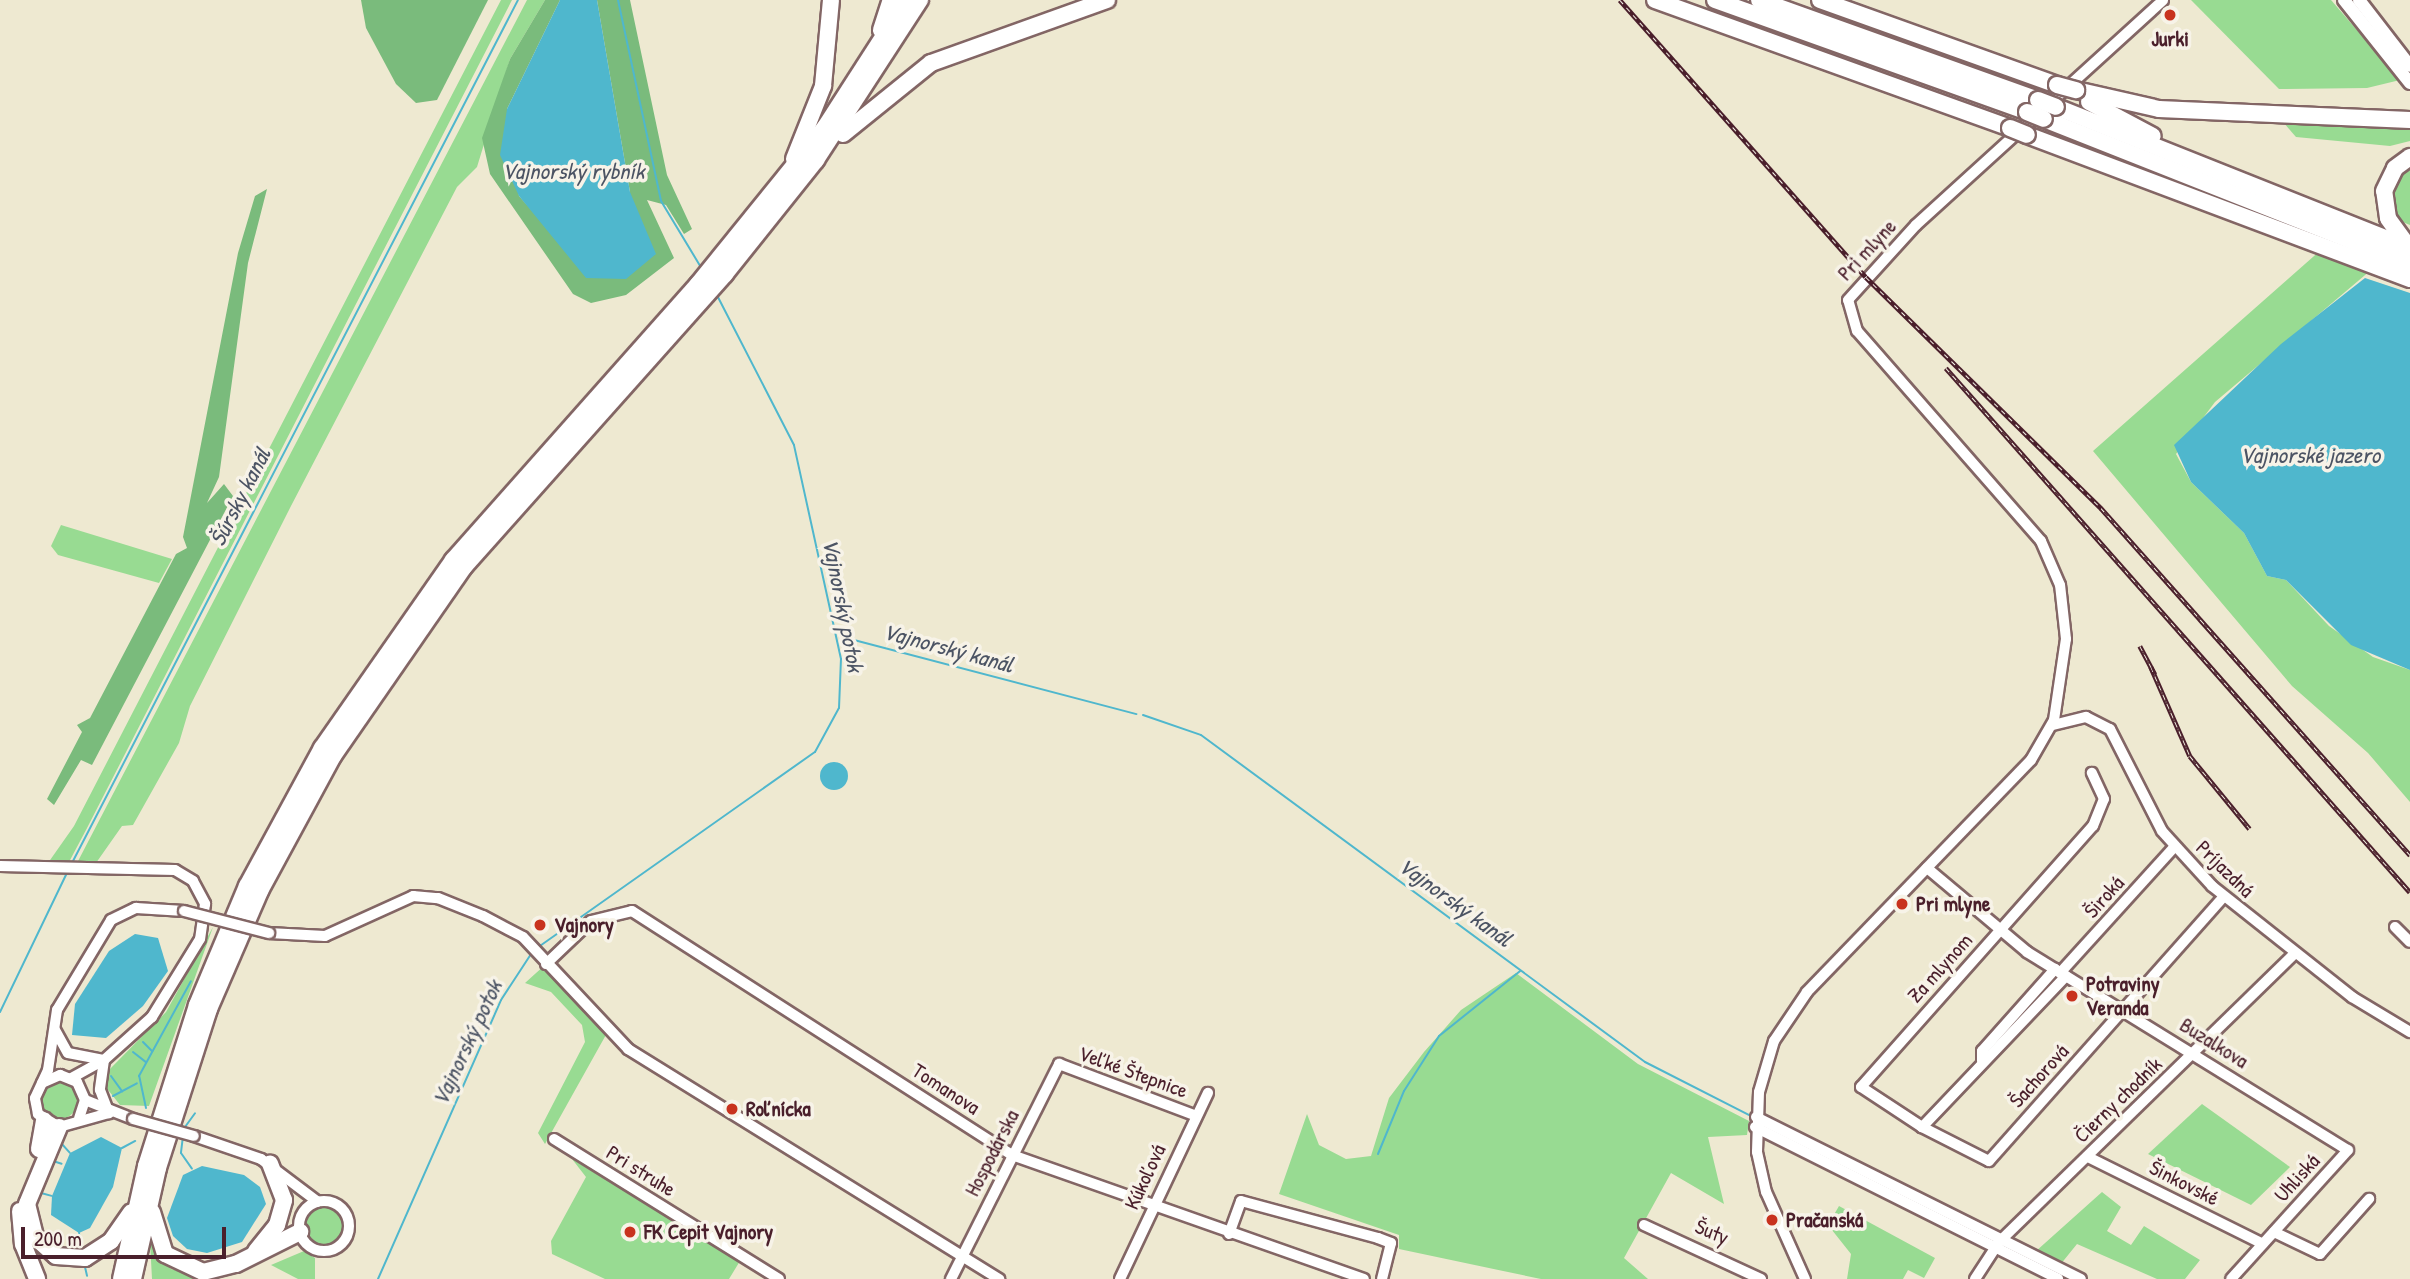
<!DOCTYPE html>
<meta charset="utf-8">
<style>
body{margin:0}
#map{position:relative;width:2410px;height:1279px;overflow:hidden;background:#eee9d1;font-family:"Patrick Hand",sans-serif}
div>[style]{position:absolute}
.green>*{inset:0;background:#98db92}
.round{border-radius:50%}
.forest>*{inset:0;background:#7abb7c}
.water>*{inset:0;background:#4fb7cd}
.stream>*{height:2px;margin:-1px;padding:0 1px;transform-origin:1px;border-radius:1px;background:#4fb7cd}
.roads{filter:drop-shadow(2px 0 #836665) drop-shadow(-2px 0 #836665) drop-shadow(0 2px #836665) drop-shadow(0 -2px #836665)}
.minor>*{height:10px;margin:-5px;padding:0 5px;transform-origin:5px;border-radius:5px;background:#fff}
.minor>.ring{margin:-5px;padding:0;box-sizing:content-box;background:none;border:10px solid #fff;border-radius:50%}
.major>*{height:12px;margin:-6px;padding:0 6px;transform-origin:6px;border-radius:6px;background:#fff}
.highway>*{height:16px;margin:-8px;padding:0 8px;transform-origin:8px;border-radius:8px;background:#fff}
.rail>*{height:4.5px;margin-top:-2.25px;transform-origin:0;background:repeating-linear-gradient(90deg,#f7f3e8 0 5px,#4a1f2b 0 10px);box-sizing:border-box;border-block:2px solid #4a1f2b}
.bridges{filter:drop-shadow(2px 0 #836665) drop-shadow(-2px 0 #836665) drop-shadow(0 2px #836665) drop-shadow(0 -2px #836665)}
.minor-bridge>*{height:10px;margin:-5px;padding:0 5px;transform-origin:5px;border-radius:5px;background:#fff}
.highway-bridge>*{height:16px;margin:-8px;padding:0 8px;transform-origin:8px;border-radius:8px;background:#fff}
.dots>*{width:19px;height:19px;translate:-50% -50%;box-sizing:border-box;border:4px solid #f7f3e8;border-radius:50%}
span{translate:-50% -50%;white-space:nowrap;text-align:center;line-height:1.15;-webkit-text-stroke:7px #f7f3e8;paint-order:stroke}
.poi-label{font-size:21px;color:#4a1f2b;font-weight:700}
.left{translate:0 -50%;text-align:left}
.street-label{font-size:21px;color:#4a1f2b}
.water-label{font-size:23px;color:#4c5464;font-style:italic}
.scale{position:absolute;left:21px;top:1227px;width:205px;height:32px;box-sizing:border-box;border:4px solid #4a1f2b;border-top:0;padding-left:9px;font-size:21px;line-height:24px;white-space:nowrap;color:#4a1f2b;-webkit-text-stroke:5px #f7f3e8;paint-order:stroke}
</style>
<div id="map">
<div class="green">
<i style="clip-path:polygon(501px 0,512px 0,86px 830px,69px 862px,48px 863px,74px 826px)"></i>
<i style="clip-path:polygon(527px 0,545px 0,510px 59px,477px 167px,457px 187px,291px 506px,190px 706px,179px 743px,133px 825px,122px 826px,96px 863px,77px 863px)"></i>
<i style="clip-path:polygon(2191px 0,2331px 0,2400px 80px,2367px 88px,2279px 89px)"></i>
<i style="clip-path:polygon(2283px 122px,2410px 126px,2410px 141px,2390px 146px,2296px 137px)"></i>
<i style="clip-path:polygon(2410px 163px,2410px 225px,2395px 219px,2390px 184px)"></i>
<i style="clip-path:polygon(2322px 249px,2371px 270px,2215px 402px,2176px 454px,2191px 482px,2244px 533px,2267px 576px,2286px 580px,2329px 626px,2373px 657px,2410px 670px,2410px 802px,2368px 753px,2292px 686px,2093px 451px)"></i>
<i style="clip-path:polygon(61px 525px,172px 559px,159px 583px,58px 555px,51px 546px)"></i>
<i style="clip-path:polygon(213px 927px,149px 1106px,120px 1105px,105px 1086px,108px 1071px,166px 1012px)"></i>
<i style="clip-path:polygon(546px 964px,607px 1033px,545px 1144px,538px 1133px,585px 1042px,582px 1025px,551px 992px,525px 983px)"></i>
<i style="clip-path:polygon(1516px 973px,1638px 1064px,1749px 1121px,1747px 1135px,1708px 1137px,1724px 1204px,1671px 1173px,1624px 1258px,1648px 1279px,1541px 1279px,1399px 1249px,1399px 1235px,1279px 1194px,1307px 1114px,1319px 1145px,1346px 1159px,1371px 1156px,1389px 1098px,1424px 1052px,1461px 1010px)"></i>
<i class="round" style="left:40px;top:1081px;width:38px;height:38px"></i>
<i style="clip-path:polygon(2202px 1104px,2290px 1167px,2251px 1205px,2148px 1154px)"></i>
<i style="clip-path:polygon(572px 1159px,740px 1261px,729px 1279px,605px 1279px,552px 1254px,551px 1241px,586px 1177px)"></i>
<i style="clip-path:polygon(2102px 1192px,2121px 1207px,2107px 1231px,2131px 1245px,2144px 1226px,2200px 1260px,2185px 1279px,2157px 1279px,2077px 1244px,2060px 1265px,2035px 1252px)"></i>
<i style="clip-path:polygon(1839px 1206px,1935px 1258px,1924px 1278px,1908px 1270px,1903px 1279px,1847px 1279px,1851px 1254px,1828px 1225px)"></i>
<i class="round" style="left:305px;top:1207px;width:38px;height:38px"></i>
<i style="clip-path:polygon(150px 1241px,171px 1269px,207px 1279px,152px 1279px)"></i>
<i style="clip-path:polygon(304px 1251px,315px 1258px,315px 1279px,298px 1279px,271px 1265px)"></i>
</div>
<div class="forest">
<i style="clip-path:polygon(361px 0,488px 0,437px 100px,416px 103px,396px 84px,366px 28px)"></i>
<i style="clip-path:polygon(545px 0,560px 0,507px 109px,519px 196px,551px 232px,630px 192px,597px 0,630px 0,667px 175px,692px 229px,684px 234px,666px 205px,647px 200px,674px 258px,626px 295px,591px 303px,573px 294px,490px 174px,482px 138px,510px 59px)"></i>
<i style="clip-path:polygon(267px 189px,248px 263px,219px 477px,207px 503px,224px 484px,233px 496px,92px 765px,81px 760px,54px 805px,47px 799px,82px 732px,77px 725px,90px 718px,176px 554px,187px 548px,183px 537px,238px 253px,255px 196px)"></i>
</div>
<div class="water">
<i style="clip-path:polygon(560px 0,597px 0,630px 192px,656px 254px,626px 279px,586px 278px,519px 196px,500px 155px,507px 109px)"></i>
<i style="clip-path:polygon(2365px 278px,2410px 293px,2410px 670px,2351px 645px,2286px 580px,2267px 576px,2244px 533px,2191px 482px,2174px 445px,2281px 344px)"></i>
<i class="round" style="left:820px;top:762px;width:28px;height:28px"></i>
<i style="clip-path:polygon(135px 934px,158px 938px,168px 971px,143px 1006px,106px 1038px,72px 1035px,75px 1004px,109px 951px)"></i>
<i style="clip-path:polygon(101px 1137px,122px 1148px,113px 1187px,90px 1228px,79px 1233px,51px 1215px,52px 1196px,70px 1153px)"></i>
<i style="clip-path:polygon(202px 1166px,244px 1175px,260px 1187px,266px 1204px,242px 1242px,207px 1253px,187px 1249px,173px 1236px,167px 1218px,183px 1175px)"></i>
</div>
<div class="stream">
<i style="left:618px;top:0;width:206px;rotate:77.9deg"></i>
<i style="left:661px;top:201px;width:79px;rotate:58.9deg"></i>
<i style="left:835px;top:629px;width:22px;rotate:30deg"></i>
<i style="left:854px;top:640px;width:292px;rotate:14.7deg"></i>
<i style="left:1143px;top:715px;width:61px;rotate:19deg"></i>
<i style="left:1201px;top:735px;width:551px;rotate:36.37deg"></i>
<i style="left:1645px;top:1062px;width:117px;rotate:27deg"></i>
<i style="left:72px;top:863px;width:971px;rotate:-62.67deg"></i>
<i style="left:537px;top:948px;width:340px;rotate:-35.2deg"></i>
<i style="left:815px;top:752px;width:50px;rotate:-61.4deg"></i>
<i style="left:839px;top:708px;width:49px;rotate:-87.7deg"></i>
<i style="left:841px;top:659px;width:219px;rotate:-102.4deg"></i>
<i style="left:794px;top:445px;width:169px;rotate:-117.2deg"></i>
<i style="left:0;top:1012px;width:157px;rotate:-64.3deg"></i>
<i style="left:143px;top:1042px;width:13px;rotate:45deg"></i>
<i style="left:133px;top:1052px;width:16px;rotate:38deg"></i>
<i style="left:111px;top:1076px;width:19px;rotate:54deg"></i>
<i style="left:113px;top:1096px;width:27px;rotate:-28deg"></i>
<i style="left:146px;top:1108px;width:33px;rotate:-102deg"></i>
<i style="left:139px;top:1076px;width:108px;rotate:-61.3deg"></i>
<i style="left:185px;top:1127px;width:17px;rotate:-54deg"></i>
<i style="left:183px;top:1136px;width:17px;rotate:97deg"></i>
<i style="left:181px;top:1153px;width:19px;rotate:55deg"></i>
<i style="left:61px;top:1143px;width:13px;rotate:48deg"></i>
<i style="left:122px;top:1148px;width:15px;rotate:-28deg"></i>
<i style="left:1378px;top:1154px;width:68px;rotate:-67.6deg"></i>
<i style="left:1404px;top:1091px;width:65px;rotate:-57.5deg"></i>
<i style="left:1439px;top:1036px;width:104px;rotate:-38.7deg"></i>
<i style="left:53px;top:1161px;width:9px;rotate:18deg"></i>
<i style="left:41px;top:1193px;width:11px;rotate:15deg"></i>
<i style="left:79px;top:1233px;width:16px;rotate:83deg"></i>
<i style="left:85px;top:1267px;width:9px;rotate:77deg"></i>
<i style="left:378px;top:1279px;width:305px;rotate:-66.2deg"></i>
<i style="left:501px;top:1000px;width:55px;rotate:-56.9deg"></i>
</div>
<div class="roads">
<div class="minor">
<i style="left:2053px;top:725px;width:34px;rotate:-14deg"></i>
<i style="left:2086px;top:717px;width:27px;rotate:27deg"></i>
<i style="left:2110px;top:729px;width:114px;rotate:63deg"></i>
<i style="left:2162px;top:831px;width:74px;rotate:47.7deg"></i>
<i style="left:2212px;top:886px;width:179px;rotate:38.4deg"></i>
<i style="left:2352px;top:997px;width:68px;rotate:31.1deg"></i>
<i style="left:0;top:866px;width:175px;rotate:1.3deg"></i>
<i style="left:175px;top:870px;width:21px;rotate:31deg"></i>
<i style="left:193px;top:881px;width:26px;rotate:62deg"></i>
<i style="left:205px;top:904px;width:35px;rotate:98deg"></i>
<i style="left:200px;top:939px;width:92px;rotate:121.6deg"></i>
<i style="left:152px;top:1017px;width:64px;rotate:138.1deg"></i>
<i style="left:104px;top:1060px;width:38px;rotate:151deg"></i>
<i style="left:1927px;top:868px;width:131px;rotate:40deg"></i>
<i style="left:2027px;top:952px;width:377px;rotate:31.7deg"></i>
<i style="left:2348px;top:1150px;width:174px;rotate:132.2deg"></i>
<i style="left:2395px;top:927px;width:21px;rotate:45deg"></i>
<i style="left:269px;top:933px;width:56px;rotate:3.1deg"></i>
<i style="left:325px;top:936px;width:97px;rotate:-24.4deg"></i>
<i style="left:413px;top:896px;width:25px;rotate:5deg"></i>
<i style="left:438px;top:898px;width:48px;rotate:21.8deg"></i>
<i style="left:483px;top:916px;width:45px;rotate:27.7deg"></i>
<i style="left:523px;top:937px;width:154px;rotate:46.8deg"></i>
<i style="left:628px;top:1049px;width:437px;rotate:31.8deg"></i>
<i style="left:546px;top:964px;width:62px;rotate:-43.7deg"></i>
<i style="left:591px;top:921px;width:42px;rotate:-13.7deg"></i>
<i style="left:632px;top:911px;width:452px;rotate:32.7deg"></i>
<i style="left:1012px;top:1155px;width:373px;rotate:19.4deg"></i>
<i style="left:2060px;top:973px;width:171px;rotate:-47.8deg"></i>
<i style="left:2066px;top:976px;width:209px;rotate:133.6deg"></i>
<i style="left:1922px;top:1127px;width:73px;rotate:-146.7deg"></i>
<i style="left:1861px;top:1087px;width:349px;rotate:-48.4deg"></i>
<i style="left:2093px;top:826px;width:29px;rotate:-68deg"></i>
<i style="left:2104px;top:799px;width:29px;rotate:-115deg"></i>
<i style="left:55px;top:1030px;width:26px;rotate:61deg"></i>
<i style="left:68px;top:1053px;width:36px;rotate:11deg"></i>
<i style="left:104px;top:1060px;width:30px;rotate:98deg"></i>
<i style="left:100px;top:1090px;width:25px;rotate:69deg"></i>
<i style="left:1982px;top:1061px;width:10px;rotate:-90deg"></i>
<i style="left:1982px;top:1051px;width:110px;rotate:-48.3deg"></i>
<i style="left:42px;top:1083px;width:20px;rotate:-24deg"></i>
<i style="left:60px;top:1075px;width:18px;rotate:22deg"></i>
<i style="left:77px;top:1082px;width:20px;rotate:66deg"></i>
<i style="left:85px;top:1100px;width:19px;rotate:108deg"></i>
<i style="left:85px;top:1100px;width:52px;rotate:21.6deg"></i>
<i style="left:109px;top:1113px;width:52px;rotate:164.4deg"></i>
<i style="left:59px;top:1127px;width:25px;rotate:-148deg"></i>
<i style="left:38px;top:1114px;width:16px;rotate:-101deg"></i>
<i style="left:35px;top:1098px;width:31px;rotate:-65deg"></i>
<i style="left:48px;top:1070px;width:61px;rotate:-81.5deg"></i>
<i style="left:57px;top:1010px;width:105px;rotate:-59deg"></i>
<i style="left:111px;top:920px;width:28px;rotate:-26deg"></i>
<i style="left:136px;top:908px;width:48px;rotate:3.6deg"></i>
<i style="left:1756px;top:1117px;width:363px;rotate:26.5deg"></i>
<i style="left:1755px;top:1127px;width:339px;rotate:26.6deg"></i>
<i style="left:1922px;top:1127px;width:75px;rotate:26.9deg"></i>
<i style="left:1989px;top:1161px;width:353px;rotate:-48.4deg"></i>
<i style="left:194px;top:1136px;width:71px;rotate:18.9deg"></i>
<i style="left:261px;top:1159px;width:71px;rotate:37deg"></i>
<i style="left:554px;top:1139px;width:265px;rotate:31.9deg"></i>
<i style="left:2088px;top:1157px;width:195px;rotate:26.4deg"></i>
<i class="ring" style="left:299px;top:1201px;width:40px;height:40px"></i>
<i style="left:1644px;top:1225px;width:129px;rotate:24.8deg"></i>
<i style="left:2274px;top:1232px;width:51px;rotate:25.6deg"></i>
<i style="left:2320px;top:1254px;width:74px;rotate:-48.3deg"></i>
<i style="left:1229px;top:1234px;width:35px;rotate:-70deg"></i>
<i style="left:1241px;top:1201px;width:142px;rotate:15.1deg"></i>
<i style="left:1378px;top:1238px;width:14px;rotate:21deg"></i>
<i style="left:1391px;top:1243px;width:37px;rotate:104deg"></i>
<i style="left:951px;top:1279px;width:241px;rotate:-63.3deg"></i>
<i style="left:1059px;top:1064px;width:144px;rotate:20.7deg"></i>
<i style="left:1120px;top:1279px;width:206px;rotate:-64.7deg"></i>
<i style="left:1805px;top:1279px;width:95px;rotate:-114.1deg"></i>
<i style="left:1766px;top:1192px;width:41px;rotate:-102.7deg"></i>
<i style="left:1757px;top:1152px;width:60px;rotate:-88.1deg"></i>
<i style="left:1759px;top:1092px;width:53px;rotate:-73.6deg"></i>
<i style="left:1774px;top:1041px;width:59px;rotate:-56deg"></i>
<i style="left:1807px;top:992px;width:322px;rotate:-46deg"></i>
<i style="left:2031px;top:760px;width:46px;rotate:-60.1deg"></i>
<i style="left:2054px;top:720px;width:82px;rotate:-81.6deg"></i>
<i style="left:2066px;top:639px;width:54px;rotate:-96.3deg"></i>
<i style="left:2060px;top:585px;width:48px;rotate:-113.4deg"></i>
<i style="left:2041px;top:541px;width:279px;rotate:-131.2deg"></i>
<i style="left:1857px;top:331px;width:32px;rotate:-106deg"></i>
<i style="left:1848px;top:300px;width:101px;rotate:-47.8deg"></i>
<i style="left:1916px;top:225px;width:334px;rotate:-42.3deg"></i>
<i style="left:1975px;top:1279px;width:44px;rotate:-57deg"></i>
<i style="left:1999px;top:1242px;width:414px;rotate:-44.3deg"></i>
</div>
<div class="major">
<i style="left:2344px;top:0;width:106px;rotate:51.5deg"></i>
<i style="left:2359px;top:0;width:83px;rotate:52.3deg"></i>
</div>
<div class="highway">
<i style="left:1655px;top:0;width:377px;rotate:19.8deg"></i>
<i style="left:1715px;top:0;width:331px;rotate:19.7deg"></i>
<i style="left:1759px;top:0;width:296px;rotate:19.7deg"></i>
<i style="left:1820px;top:0;width:252px;rotate:19.7deg"></i>
<i style="left:881px;top:30px;width:32px;rotate:-72deg"></i>
<i style="left:2076px;top:90px;width:85px;rotate:12.9deg"></i>
<i style="left:2159px;top:109px;width:251px;rotate:2.5deg"></i>
<i style="left:2089px;top:102px;width:72px;rotate:28deg"></i>
<i style="left:2056px;top:107px;width:381px;rotate:21.7deg"></i>
<i style="left:2044px;top:119px;width:394px;rotate:21.6deg"></i>
<i style="left:843px;top:134px;width:113px;rotate:-38.9deg"></i>
<i style="left:931px;top:63px;width:187px;rotate:-19.7deg"></i>
<i style="left:2027px;top:135px;width:409px;rotate:20.6deg"></i>
<i style="left:794px;top:159px;width:79px;rotate:-68.3deg"></i>
<i style="left:823px;top:86px;width:86px;rotate:-84.7deg"></i>
<i style="left:2408px;top:246px;width:34px;rotate:-126deg"></i>
<i style="left:2388px;top:218px;width:27px;rotate:-98deg"></i>
<i style="left:2384px;top:191px;width:25px;rotate:-64deg"></i>
<i style="left:2395px;top:168px;width:19px;rotate:-36deg"></i>
<i style="left:59px;top:1127px;width:83px;rotate:112.6deg"></i>
<i style="left:27px;top:1204px;width:34px;rotate:76deg"></i>
<i style="left:35px;top:1237px;width:28px;rotate:42deg"></i>
<i style="left:56px;top:1256px;width:29px;rotate:4deg"></i>
<i style="left:85px;top:1258px;width:31px;rotate:-33deg"></i>
<i style="left:111px;top:1241px;width:35px;rotate:-55deg"></i>
<i style="left:39px;top:1149px;width:29px;rotate:-80deg"></i>
<i style="left:20px;top:1211px;width:33px;rotate:85deg"></i>
<i style="left:23px;top:1244px;width:38px;rotate:68deg"></i>
<i style="left:152px;top:1212px;width:44px;rotate:72.8deg"></i>
<i style="left:165px;top:1254px;width:42px;rotate:25.3deg"></i>
<i style="left:203px;top:1272px;width:34px;rotate:-14deg"></i>
<i style="left:236px;top:1264px;width:72px;rotate:-26.6deg"></i>
<i style="left:256px;top:1251px;width:33px;rotate:-51deg"></i>
<i style="left:277px;top:1225px;width:26px;rotate:-74deg"></i>
<i style="left:284px;top:1200px;width:39px;rotate:-111deg"></i>
<i style="left:121px;top:1279px;width:116px;rotate:-77.5deg"></i>
<i style="left:146px;top:1166px;width:169px;rotate:-72.4deg"></i>
<i style="left:197px;top:1005px;width:129px;rotate:-67.2deg"></i>
<i style="left:247px;top:886px;width:157px;rotate:-61.5deg"></i>
<i style="left:322px;top:748px;width:229px;rotate:-55.1deg"></i>
<i style="left:453px;top:560px;width:369px;rotate:-48.4deg"></i>
<i style="left:698px;top:284px;width:202px;rotate:-51deg"></i>
<i style="left:825px;top:127px;width:151px;rotate:-57.2deg"></i>
<i style="left:133px;top:1279px;width:114px;rotate:-77.3deg"></i>
<i style="left:158px;top:1168px;width:167px;rotate:-72.2deg"></i>
<i style="left:209px;top:1009px;width:129px;rotate:-66.6deg"></i>
<i style="left:260px;top:891px;width:153px;rotate:-61.6deg"></i>
<i style="left:333px;top:756px;width:230px;rotate:-55.3deg"></i>
<i style="left:464px;top:567px;width:392px;rotate:-48.3deg"></i>
<i style="left:725px;top:274px;width:146px;rotate:-51.4deg"></i>
<i style="left:816px;top:160px;width:191px;rotate:-57deg"></i>
</div>
</div>
<div class="rail">
<i style="left:1620px;top:0;width:370px;rotate:48.4deg"></i>
<i style="left:1866px;top:277px;width:330px;rotate:44.5deg"></i>
<i style="left:2101px;top:508px;width:465px;rotate:48.3deg"></i>
<i style="left:1946px;top:368px;width:700px;rotate:48.48deg"></i>
<i style="left:2140px;top:646px;width:32px;rotate:62deg"></i>
<i style="left:2151px;top:667px;width:97px;rotate:66.3deg"></i>
<i style="left:2190px;top:756px;width:94px;rotate:50.6deg"></i>
</div>
<div class="bridges">
<div class="minor-bridge">
<i style="left:184px;top:911px;width:88px;rotate:14.5deg"></i>
<i style="left:133px;top:1119px;width:63px;rotate:15.6deg"></i>
</div>
<div class="highway-bridge">
<i style="left:2057px;top:85px;width:20px;rotate:15deg"></i>
<i style="left:2038px;top:100px;width:19px;rotate:21deg"></i>
<i style="left:2027px;top:112px;width:18px;rotate:22deg"></i>
<i style="left:2010px;top:128px;width:18px;rotate:22deg"></i>
</div>
</div>
<div class="dots">
<i style="left:2170px;top:15px;background:#c8321e"></i>
<i style="left:1902px;top:904px;background:#c8321e"></i>
<i style="left:540px;top:925px;background:#c8321e"></i>
<i style="left:2072px;top:996px;background:#c8321e"></i>
<i style="left:732px;top:1109px;background:#c8321e"></i>
<i style="left:1772px;top:1220px;background:#c8321e"></i>
<i style="left:630px;top:1232px;background:#c8321e"></i>
</div>
<div class="poi-label">
<span style="left:2170px;top:39px">Jurki</span>
<span class="left" style="left:1916px;top:904px">Pri mlyne</span>
<span class="left" style="left:554px;top:925px">Vajnory</span>
<span class="left" style="left:2086px;top:996px">Potraviny<br>Veranda</span>
<span class="left" style="left:746px;top:1109px">Roľnícka</span>
<span class="left" style="left:1786px;top:1220px">Pračanská</span>
<span class="left" style="left:644px;top:1232px">FK Cepit Vajnory</span>
</div>
<div class="street-label">
<span style="left:1867px;top:250px;rotate:-47deg">Pri mlyne</span>
<span style="left:2225px;top:869px;rotate:44deg">Príjazdná</span>
<span style="left:2104px;top:897px;rotate:-48deg">Široká</span>
<span style="left:1940px;top:968px;rotate:-48deg">Za mlynom</span>
<span style="left:2214px;top:1043px;rotate:32deg">Buzalkova</span>
<span style="left:1133px;top:1072px;rotate:20deg">Veľké Štepnice</span>
<span style="left:2039px;top:1076px;rotate:-48deg">Šachorová</span>
<span style="left:946px;top:1089px;rotate:33deg">Tomanova</span>
<span style="left:2118px;top:1100px;rotate:-44deg">Čierny chodník</span>
<span style="left:992px;top:1153px;rotate:-63deg">Hospodárska</span>
<span style="left:641px;top:1171px;rotate:32deg">Pri struhe</span>
<span style="left:1145px;top:1177px;rotate:-65deg">Kúkoľová</span>
<span style="left:2297px;top:1178px;rotate:-48deg">Uhliská</span>
<span style="left:2184px;top:1183px;rotate:27deg">Šinkovské</span>
<span style="left:1712px;top:1232px;rotate:23deg">Šuty</span>
</div>
<div class="water-label">
<span style="left:573px;top:171px">Vajnorský rybník</span>
<span style="left:2310px;top:455px">Vajnorské jazero</span>
<span style="left:240px;top:497px;rotate:-63deg">Šúrsky kanál</span>
<span style="left:843px;top:605px;rotate:79deg">Vajnorský potok</span>
<span style="left:948px;top:648px;rotate:15deg">Vajnorský kanál</span>
<span style="left:1455px;top:902px;rotate:36deg">Vajnorský kanál</span>
<span style="left:467px;top:1043px;rotate:-65deg">Vajnorský potok</span>
</div>
<div class="scale">200 m</div>
</div>
